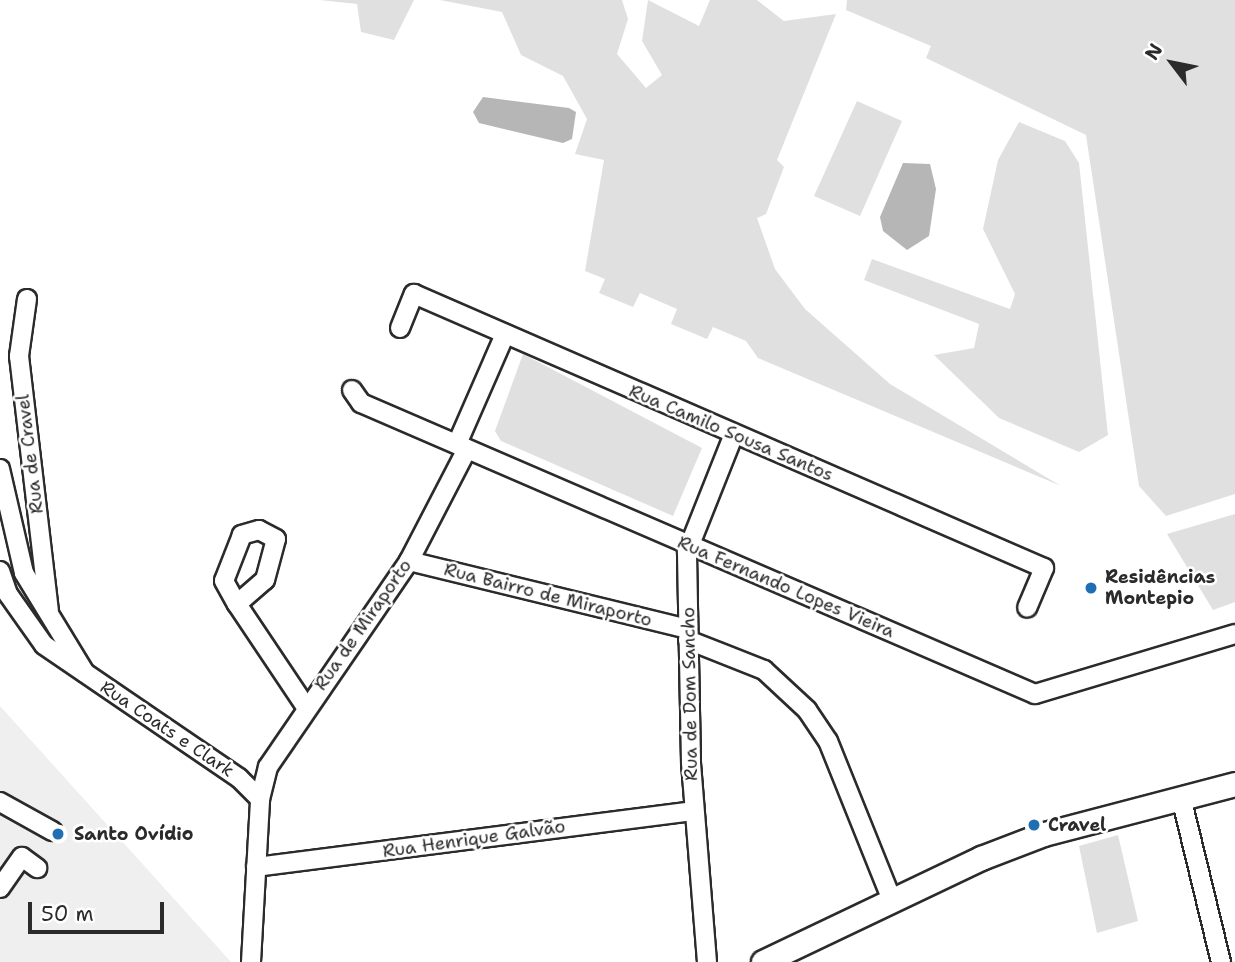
<!DOCTYPE html>
<meta charset="utf-8">
<style>
body{margin:0}
#map{position:relative;width:1235px;height:962px;overflow:hidden;background:#fff;font-family:"Shantell Sans",sans-serif}
div>[style]{position:absolute}
.built>*{inset:0;background:#efefef}
.green>*{inset:0;background:#e0e0e0}
.water>*{inset:0;background:#b6b6b6}
.roads{filter:drop-shadow(2px 0 #2b2b2b) drop-shadow(-2px 0 #2b2b2b) drop-shadow(0 2px #2b2b2b) drop-shadow(0 -2px #2b2b2b)}
.minor>*{height:18px;margin:-9px;padding:0 9px;transform-origin:9px;border-radius:9px;background:#fff}
.major>*{height:23px;margin:-11.5px;padding:0 11.5px;transform-origin:11.5px;border-radius:11.5px;background:#fff}
.dots>*{width:19px;height:19px;translate:-50% -50%;box-sizing:border-box;border:4px solid #fff;border-radius:50%}
span{translate:-50% -50%;white-space:nowrap;text-align:center;line-height:1.15;-webkit-text-stroke:5px #fff;paint-order:stroke}
.street-label{font-size:18px;color:#2b2b2b}
.poi-label{font-size:18px;color:#2b2b2b;font-weight:700}
.left{translate:0 -50%;text-align:left}
.north{position:absolute;left:1137px;top:28px;width:70px;height:70px;-webkit-text-stroke:5px #fff;paint-order:stroke;rotate:302deg;font-size:19px;font-weight:700;line-height:28px;text-align:center;color:#2b2b2b}
.north::after{content:'';display:block;margin:auto;width:24px;height:32px;background:#2b2b2b;clip-path:polygon(50% 0,100% 100%,50% 72%,0 100%)}
.scale{position:absolute;left:28px;top:902px;width:136px;height:32px;box-sizing:border-box;border:4px solid #2b2b2b;border-top:0;padding-left:9px;font-size:21px;line-height:24px;white-space:nowrap;color:#2b2b2b;-webkit-text-stroke:5px #fff;paint-order:stroke}
</style>
<div id="map">
<div class="built">
<i style="clip-path:polygon(0 706px,231px 962px,0 962px)"></i>
</div>
<div class="green">
<i style="clip-path:polygon(320px 0,414px 0,394px 40px,361px 32px,357px 4px)"></i>
<i style="clip-path:polygon(440px 0,622px 0,628px 19px,617px 54px,646px 88px,662px 75px,642px 41px,648px 0,699px 26px,710px 0,757px 0,784px 21px,836px 14px,777px 160px,784px 167px,766px 214px,757px 218px,775px 269px,805px 309px,890px 384px,1061px 486px,758px 358px,746px 341px,713px 327px,707px 339px,671px 324px,677px 309px,640px 293px,633px 307px,599px 293px,605px 279px,585px 271px,604px 160px,575px 154px,587px 119px,563px 76px,521px 55px,502px 12px)"></i>
<i style="clip-path:polygon(847px 0,1235px 0,1235px 494px,1166px 516px,1139px 486px,1086px 135px,926px 58px,931px 46px,846px 10px)"></i>
<i style="clip-path:polygon(857px 101px,902px 121px,860px 216px,814px 196px)"></i>
<i style="clip-path:polygon(1019px 122px,1065px 141px,1079px 163px,1108px 435px,1079px 452px,999px 418px,934px 355px,974px 348px,979px 324px,864px 280px,872px 259px,1010px 309px,1015px 294px,983px 229px,998px 160px)"></i>
<i style="clip-path:polygon(523px 354px,702px 448px,673px 516px,501px 441px,495px 431px)"></i>
<i style="clip-path:polygon(1235px 514px,1235px 602px,1213px 610px,1167px 534px)"></i>
<i style="clip-path:polygon(1118px 835px,1138px 921px,1097px 933px,1079px 846px)"></i>
</div>
<div class="water">
<i style="clip-path:polygon(483px 97px,569px 108px,576px 112px,572px 139px,563px 143px,479px 123px,473px 112px)"></i>
<i style="clip-path:polygon(903px 163px,930px 164px,936px 189px,929px 236px,907px 250px,883px 231px,880px 217px)"></i>
</div>
<div class="roads">
<div class="minor">
<i style="left:27px;top:299px;width:58px;rotate:98deg"></i>
<i style="left:19px;top:356px;width:256px;rotate:83.3deg"></i>
<i style="left:400px;top:328px;width:37px;rotate:-68deg"></i>
<i style="left:414px;top:294px;width:687px;rotate:23.51deg"></i>
<i style="left:1044px;top:568px;width:43px;rotate:113deg"></i>
<i style="left:352px;top:390px;width:16px;rotate:55deg"></i>
<i style="left:361px;top:403px;width:734px;rotate:23.35deg"></i>
<i style="left:1035px;top:694px;width:209px;rotate:-16.7deg"></i>
<i style="left:457px;top:444px;width:120px;rotate:-66.4deg"></i>
<i style="left:0;top:469px;width:107px;rotate:77deg"></i>
<i style="left:24px;top:573px;width:117px;rotate:58.6deg"></i>
<i style="left:409px;top:561px;width:287px;rotate:13.7deg"></i>
<i style="left:0;top:571px;width:24px;rotate:71deg"></i>
<i style="left:8px;top:594px;width:62px;rotate:54.8deg"></i>
<i style="left:44px;top:645px;width:236px;rotate:34.3deg"></i>
<i style="left:239px;top:778px;width:30px;rotate:45deg"></i>
<i style="left:237px;top:604px;width:37px;rotate:-41deg"></i>
<i style="left:265px;top:580px;width:42px;rotate:-75deg"></i>
<i style="left:276px;top:539px;width:19px;rotate:-152deg"></i>
<i style="left:259px;top:530px;width:18px;rotate:164deg"></i>
<i style="left:242px;top:535px;width:49px;rotate:111.4deg"></i>
<i style="left:224px;top:581px;width:26px;rotate:61deg"></i>
<i style="left:237px;top:604px;width:124px;rotate:56.2deg"></i>
<i style="left:688px;top:640px;width:82px;rotate:21.5deg"></i>
<i style="left:764px;top:670px;width:59px;rotate:42.9deg"></i>
<i style="left:807px;top:710px;width:37px;rotate:56deg"></i>
<i style="left:828px;top:741px;width:169px;rotate:68.1deg"></i>
<i style="left:1181px;top:797px;width:170px;rotate:76.4deg"></i>
<i style="left:0;top:802px;width:60px;rotate:29.1deg"></i>
<i style="left:256px;top:867px;width:441px;rotate:-7.3deg"></i>
<i style="left:0;top:888px;width:38px;rotate:-55deg"></i>
<i style="left:22px;top:857px;width:19px;rotate:36deg"></i>
<i style="left:251px;top:962px;width:163px;rotate:-86.8deg"></i>
<i style="left:260px;top:799px;width:33px;rotate:-76deg"></i>
<i style="left:268px;top:767px;width:250px;rotate:-55.6deg"></i>
<i style="left:409px;top:561px;width:126px;rotate:-62.6deg"></i>
<i style="left:707px;top:962px;width:201px;rotate:-94.6deg"></i>
<i style="left:691px;top:762px;width:210px;rotate:-91.1deg"></i>
<i style="left:687px;top:552px;width:127px;rotate:-68.3deg"></i>
</div>
<div class="major">
<i style="left:763px;top:962px;width:242px;rotate:-25.5deg"></i>
<i style="left:981px;top:858px;width:67px;rotate:-20.9deg"></i>
<i style="left:1044px;top:834px;width:197px;rotate:-14.7deg"></i>
</div>
</div>
<div class="dots">
<i style="left:1091px;top:588px;background:#1f6fb2"></i>
<i style="left:1034px;top:825px;background:#1f6fb2"></i>
<i style="left:58px;top:834px;background:#1f6fb2"></i>
</div>
<div class="street-label">
<span style="left:731px;top:433px;rotate:23deg">Rua Camilo Sousa Santos</span>
<span style="left:30px;top:454px;rotate:-97deg">Rua de Cravel</span>
<span style="left:786px;top:587px;rotate:23deg">Rua Fernando Lopes Vieira</span>
<span style="left:548px;top:595px;rotate:14deg">Rua Bairro de Miraporto</span>
<span style="left:363px;top:625px;rotate:-55deg">Rua de Miraporto</span>
<span style="left:690px;top:694px;rotate:-91deg">Rua de Dom Sancho</span>
<span style="left:167px;top:729px;rotate:34deg">Rua Coats e Clark</span>
<span style="left:474px;top:839px;rotate:-8deg">Rua Henrique Galvão</span>
</div>
<div class="poi-label">
<span class="left" style="left:1105px;top:588px">Residências<br>Montepio</span>
<span class="left" style="left:1048px;top:825px">Cravel</span>
<span class="left" style="left:74px;top:834px">Santo Ovídio</span>
</div>
<div class="north">N</div>
<div class="scale">50 m</div>
</div>
